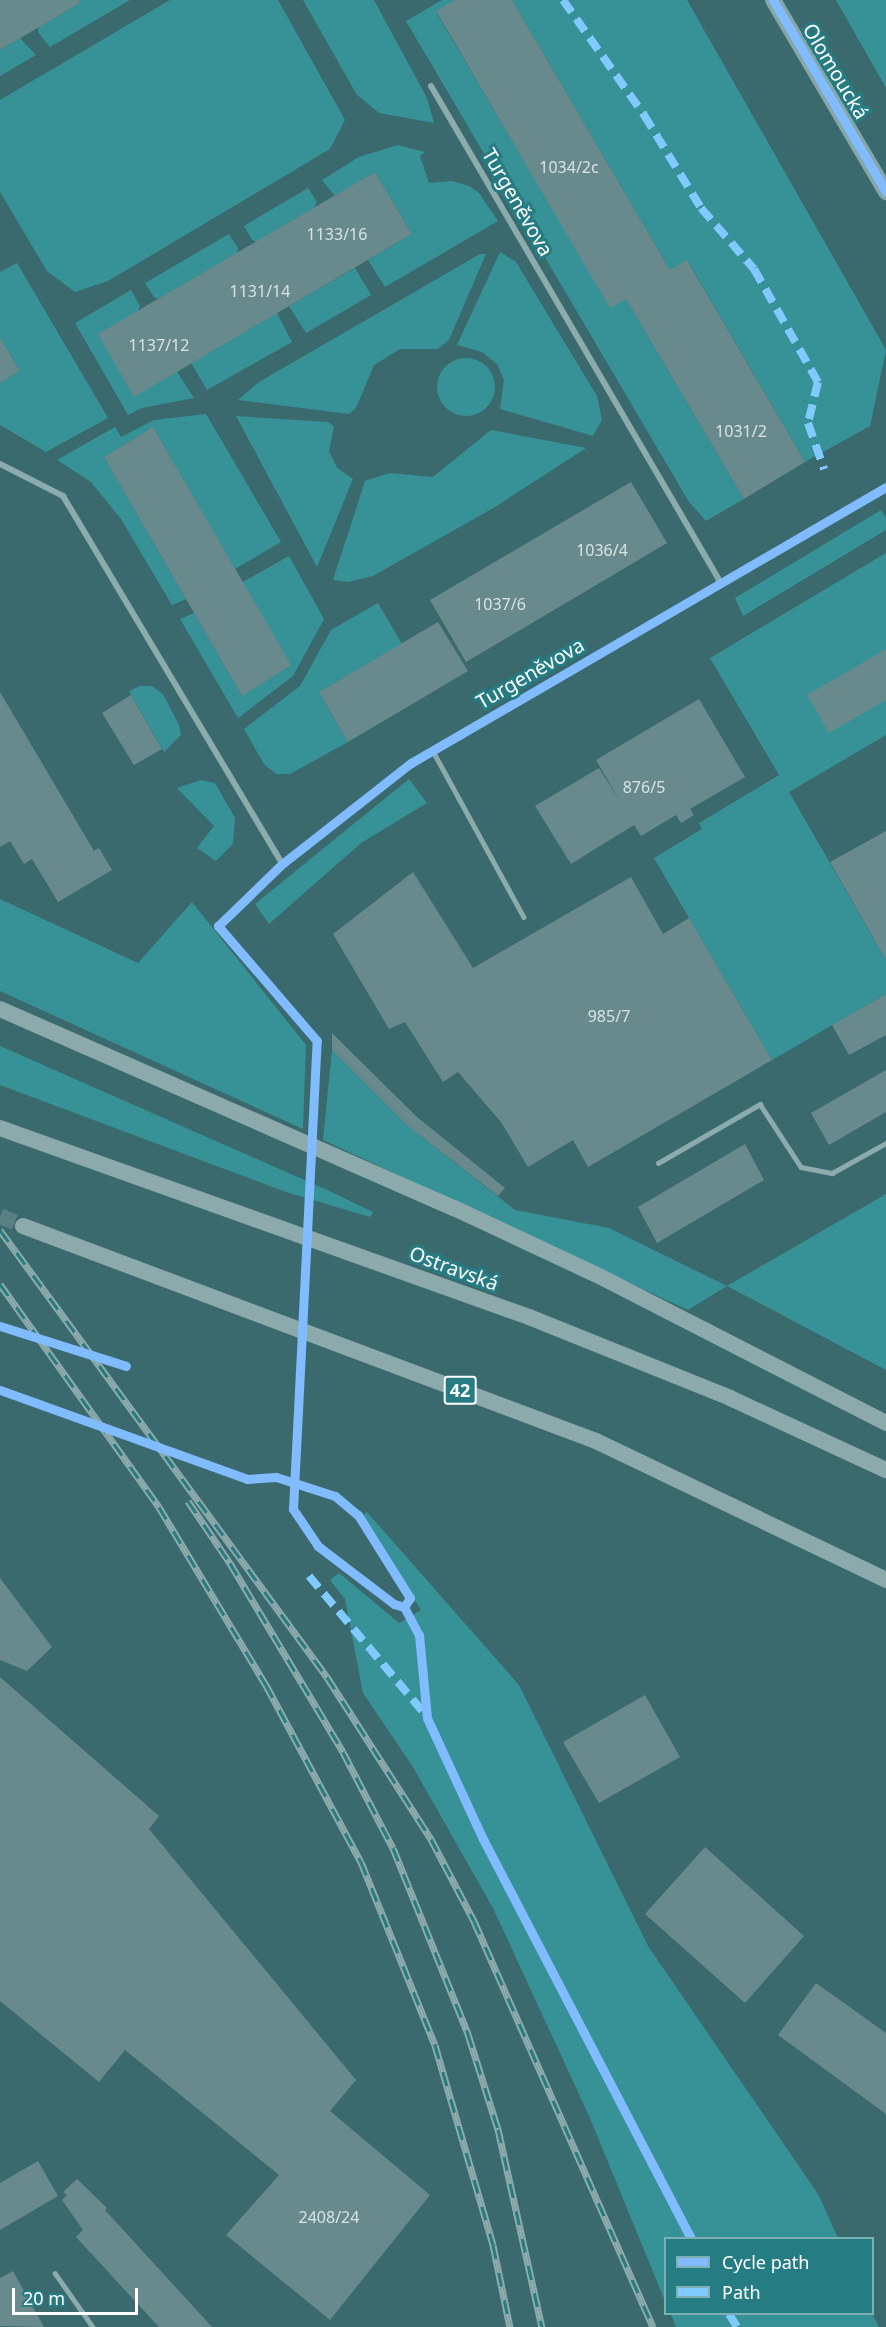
<!DOCTYPE html>
<meta charset="utf-8">
<style>
body{margin:0}
#map{position:relative;width:886px;height:2327px;overflow:hidden;background:#3a6a6d;font-family:"Noto Sans",sans-serif}
div>[style]{position:absolute}
.green>*{inset:0;background:#379297}
.round{border-radius:50%}
.building>*{inset:0;background:#688a8d}
.trunk-tunnel>*{height:16px;margin-top:-8px;transform-origin:0;background:repeating-linear-gradient(90deg,#588083 0 16px,transparent 0 24px)}
.service>*{height:4.5px;margin:-2.25px;padding:0 2.25px;transform-origin:2.25px;border-radius:2.25px;background:#8cabad}
.minor>*{height:6px;margin:-3px;padding:0 3px;transform-origin:3px;border-radius:3px;background:#8cabad}
.secondary>*{height:16px;margin:-8px;padding:0 8px;transform-origin:8px;border-radius:8px;background:#86a6a8}
.trunk>*{height:16px;margin:-8px;padding:0 8px;transform-origin:8px;border-radius:8px;background:#8caaac}
.rail>*{height:7px;margin-top:-3.5px;transform-origin:0;background:repeating-linear-gradient(90deg,#257c82 0 14px,#8dabad 0 28px);box-sizing:border-box;border-block:2px solid #8dabad}
.quiet>*{height:8px;margin-top:-4px;transform-origin:0;background:repeating-linear-gradient(90deg,#80caff 0 15px,transparent 0 23px)}
.cycleway>*{height:9px;margin:-4.5px;padding:0 4.5px;transform-origin:4.5px;border-radius:4.5px;background:#80bcff}
span{translate:-50% -50%;white-space:nowrap;text-align:center;line-height:1.15;-webkit-text-stroke:6px #257c82;paint-order:stroke}
.number-label{font-size:16px;color:#d9e2e2}
.number-label span{-webkit-text-stroke-width:0}
.shield-label span{padding:2px 4px;background:#257c82;border:2px solid;border-radius:4px;-webkit-text-stroke-width:0}
.shield-label{font-size:18px;color:#fff;font-weight:700}
.street-label{font-size:20px;color:#fff}
.legend{position:absolute;left:664px;top:2237px;width:210px;height:78px;box-sizing:border-box;background:#257c82;border:2px solid #7cb0b4;margin:0;padding:8px 10px;list-style:none;font-size:18px;color:#fff}
.legend li{display:flex;align-items:center;gap:12px;height:30px}
.legend b{width:30px;border:2px solid #7cb0b4}
.scale{position:absolute;left:12px;top:2288px;width:126px;height:27px;box-sizing:border-box;border:3px solid #fff;border-top:0;padding-left:8px;font-size:18px;line-height:21px;white-space:nowrap;color:#fff;-webkit-text-stroke:4px #257c82;paint-order:stroke}
</style>
<div id="map">
<div class="green">
<i style="clip-path:polygon(79px 0,130px 0,50px 47px,38px 32px,39px 27px,80px 3px)"></i>
<i style="clip-path:polygon(170px 0,278px 0,345px 120px,330px 149px,108px 281px,75px 292px,47px 271px,0 192px,0 100px)"></i>
<i style="clip-path:polygon(303px 0,374px 0,427px 98px,434px 123px,379px 113px,357px 95px)"></i>
<i style="clip-path:polygon(442px 0,454px 0,436px 12px,552px 208px,626px 299px,744px 499px,706px 521px,689px 502px,406px 21px)"></i>
<i style="clip-path:polygon(512px 0,687px 0,886px 350px,870px 426px,805px 462px,688px 261px,670px 270px)"></i>
<i style="clip-path:polygon(836px 0,886px 0,886px 88px)"></i>
<i style="clip-path:polygon(20px 38px,36px 55px,0 76px,0 50px)"></i>
<i style="clip-path:polygon(398px 145px,425px 152px,420px 156px,429px 183px,452px 181px,469px 186px,479px 193px,498px 221px,385px 287px,368px 260px,412px 234px,375px 172px,335px 196px,322px 180px,359px 157px)"></i>
<i style="clip-path:polygon(308px 188px,317px 202px,315px 207px,257px 242px,252px 240px,244px 226px)"></i>
<i style="clip-path:polygon(229px 234px,238px 248px,237px 253px,158px 299px,154px 297px,145px 283px)"></i>
<i style="clip-path:polygon(500px 252px,516px 262px,597px 396px,602px 420px,593px 436px,500px 409px,504px 380px,497px 364px,482px 352px,457px 345px)"></i>
<i style="clip-path:polygon(480px 254px,486px 254px,449px 340px,438px 349px,400px 349px,374px 365px,356px 408px,349px 414px,238px 400px,259px 382px)"></i>
<i style="clip-path:polygon(17px 263px,108px 418px,46px 452px,0 425px,0 383px,20px 371px,0 337px,0 272px)"></i>
<i style="clip-path:polygon(355px 268px,371px 295px,306px 333px,289px 306px)"></i>
<i style="clip-path:polygon(131px 290px,140px 306px,138px 311px,194px 398px,142px 408px,128px 415px,75px 323px)"></i>
<i style="clip-path:polygon(277px 313px,292px 342px,207px 390px,191px 363px)"></i>
<i class="round" style="left:437px;top:358px;width:58px;height:58px"></i>
<i style="clip-path:polygon(206px 414px,281px 542px,235px 569px,153px 427px,104px 457px,186px 599px,172px 605px,121px 519px,91px 482px,57px 460px,115px 427px,121px 437px,154px 420px)"></i>
<i style="clip-path:polygon(236px 416px,328px 422px,334px 427px,329px 451px,337px 468px,353px 479px,317px 567px)"></i>
<i style="clip-path:polygon(491px 430px,586px 448px,495px 507px,373px 576px,348px 582px,333px 580px,365px 481px,390px 473px,433px 477px)"></i>
<i style="clip-path:polygon(881px 510px,886px 518px,886px 530px,743px 616px,735px 598px)"></i>
<i style="clip-path:polygon(886px 553px,886px 735px,789px 792px,886px 960px,886px 994px,772px 1060px,654px 858px,702px 829px,699px 823px,779px 775px,710px 658px)"></i>
<i style="clip-path:polygon(289px 556px,324px 619px,293px 676px,238px 718px,180px 619px,194px 613px,242px 696px,243px 582px)"></i>
<i style="clip-path:polygon(378px 603px,402px 644px,319px 692px,348px 742px,290px 774px,276px 774px,264px 764px,244px 729px,300px 686px,331px 630px)"></i>
<i style="clip-path:polygon(140px 686px,152px 686px,163px 694px,179px 725px,181px 735px,164px 752px,129px 691px)"></i>
<i style="clip-path:polygon(409px 779px,427px 803px,361px 843px,269px 924px,255px 904px)"></i>
<i style="clip-path:polygon(201px 780px,215px 783px,235px 818px,233px 844px,216px 861px,197px 848px,214px 826px,177px 788px)"></i>
<i style="clip-path:polygon(0 899px,138px 963px,192px 902px,306px 1045px,303px 1129px,0 991px)"></i>
<i style="clip-path:polygon(0 1046px,325px 1189px,373px 1212px,370px 1217px,286px 1192px,0 1085px)"></i>
<i style="clip-path:polygon(332px 1050px,409px 1127px,515px 1210px,609px 1228px,727px 1286px,886px 1194px,886px 1370px,727px 1286px,688px 1310px,323px 1140px)"></i>
<i style="clip-path:polygon(367px 1512px,519px 1685px,648px 1946px,818px 2194px,838px 2238px,666px 2238px,665px 2301px,590px 2118px,493px 1908px,413px 1767px,363px 1693px,345px 1599px,330px 1580px,339px 1573px,399px 1623px,421px 1610px,362px 1516px)"></i>
<i style="clip-path:polygon(872px 2314px,879px 2327px,676px 2327px,671px 2314px)"></i>
</div>
<div class="building">
<i style="clip-path:polygon(0 0,79px 0,80px 3px,0 50px)"></i>
<i style="clip-path:polygon(454px 0,512px 0,670px 270px,687px 260px,805px 462px,744px 499px,626px 299px,610px 308px,436px 11px)"></i>
<i style="clip-path:polygon(375px 172px,412px 234px,134px 397px,98px 334px)"></i>
<i style="clip-path:polygon(0 337px,20px 371px,0 383px)"></i>
<i style="clip-path:polygon(153px 427px,291px 665px,242px 696px,104px 457px)"></i>
<i style="clip-path:polygon(631px 482px,667px 543px,466px 662px,430px 600px)"></i>
<i style="clip-path:polygon(438px 622px,468px 671px,348px 742px,319px 692px)"></i>
<i style="clip-path:polygon(886px 649px,886px 700px,829px 733px,807px 695px)"></i>
<i style="clip-path:polygon(0 692px,94px 851px,99px 848px,112px 870px,58px 902px,32px 859px,24px 864px,10px 841px,0 847px)"></i>
<i style="clip-path:polygon(131px 695px,162px 749px,134px 765px,102px 713px)"></i>
<i style="clip-path:polygon(699px 699px,745px 777px,690px 809px,694px 815px,681px 823px,676px 815px,641px 836px,634px 825px,571px 864px,535px 806px,599px 768px,620px 801px,596px 760px)"></i>
<i style="clip-path:polygon(886px 831px,886px 960px,830px 862px)"></i>
<i style="clip-path:polygon(413px 872px,473px 968px,631px 877px,663px 934px,689px 918px,772px 1060px,588px 1167px,573px 1140px,528px 1167px,501px 1122px,458px 1072px,443px 1082px,405px 1022px,389px 1029px,333px 934px)"></i>
<i style="clip-path:polygon(886px 994px,886px 1035px,849px 1055px,832px 1025px)"></i>
<i style="clip-path:polygon(332px 1033px,417px 1117px,505px 1188px,498px 1196px,409px 1127px,332px 1050px)"></i>
<i style="clip-path:polygon(886px 1070px,886px 1112px,829px 1145px,811px 1113px)"></i>
<i style="clip-path:polygon(745px 1144px,764px 1180px,657px 1243px,638px 1207px)"></i>
<i style="clip-path:polygon(0 1578px,52px 1647px,27px 1671px,0 1660px)"></i>
<i style="clip-path:polygon(0 1677px,159px 1816px,149px 1829px,356px 2080px,330px 2111px,430px 2195px,330px 2320px,226px 2235px,279px 2175px,125px 2050px,99px 2082px,0 2001px)"></i>
<i style="clip-path:polygon(645px 1695px,680px 1757px,599px 1803px,563px 1742px)"></i>
<i style="clip-path:polygon(705px 1847px,804px 1936px,745px 2003px,645px 1914px)"></i>
<i style="clip-path:polygon(816px 1983px,886px 2033px,886px 2114px,778px 2035px)"></i>
<i style="clip-path:polygon(38px 2161px,58px 2196px,0 2230px,0 2183px)"></i>
<i style="clip-path:polygon(77px 2179px,107px 2208px,105px 2210px,212px 2327px,159px 2327px,76px 2237px,83px 2230px,62px 2200px,67px 2195px,63px 2192px)"></i>
<i style="clip-path:polygon(13px 2271px,44px 2327px,0 2326px,0 2278px)"></i>
</div>
<div class="trunk-tunnel">
<i style="left:0;top:1216px;width:25px;rotate:23deg"></i>
</div>
<div class="service">
<i style="left:433px;top:751px;width:189px;rotate:61.3deg"></i>
<i style="left:658px;top:1163px;width:118px;rotate:-30deg"></i>
<i style="left:760px;top:1104px;width:75px;rotate:56.9deg"></i>
<i style="left:801px;top:1167px;width:32px;rotate:11deg"></i>
<i style="left:832px;top:1173px;width:62px;rotate:-29.1deg"></i>
<i style="left:55px;top:2273px;width:66px;rotate:54.9deg"></i>
</div>
<div class="minor">
<i style="left:431px;top:86px;width:575px;rotate:59.74deg"></i>
<i style="left:0;top:464px;width:71px;rotate:26.9deg"></i>
<i style="left:63px;top:496px;width:428px;rotate:59.2deg"></i>
<i style="left:218px;top:926px;width:89px;rotate:-44.1deg"></i>
<i style="left:282px;top:864px;width:164px;rotate:-38.1deg"></i>
<i style="left:411px;top:763px;width:549px;rotate:-30.16deg"></i>
</div>
<div class="secondary">
<i style="left:773px;top:0;width:223px;rotate:59.5deg"></i>
</div>
<div class="trunk">
<i style="left:0;top:1009px;width:496px;rotate:23.7deg"></i>
<i style="left:454px;top:1208px;width:156px;rotate:25.1deg"></i>
<i style="left:595px;top:1274px;width:327px;rotate:27.1deg"></i>
<i style="left:0;top:1128px;width:562px;rotate:19.66deg"></i>
<i style="left:529px;top:1317px;width:217px;rotate:21.9deg"></i>
<i style="left:730px;top:1398px;width:172px;rotate:24.8deg"></i>
<i style="left:23px;top:1226px;width:612px;rotate:20.57deg"></i>
<i style="left:596px;top:1441px;width:322px;rotate:25.6deg"></i>
</div>
<div class="rail">
<i style="left:0;top:1230px;width:554px;rotate:53.81deg"></i>
<i style="left:327px;top:1677px;width:193px;rotate:57.3deg"></i>
<i style="left:431px;top:1839px;width:93px;rotate:62.3deg"></i>
<i style="left:474px;top:1921px;width:444px;rotate:66.2deg"></i>
<i style="left:0;top:1284px;width:274px;rotate:54.5deg"></i>
<i style="left:159px;top:1507px;width:208px;rotate:59deg"></i>
<i style="left:266px;top:1685px;width:201px;rotate:61.8deg"></i>
<i style="left:361px;top:1862px;width:197px;rotate:68deg"></i>
<i style="left:435px;top:2045px;width:208px;rotate:73.8deg"></i>
<i style="left:493px;top:2245px;width:84px;rotate:78.3deg"></i>
<i style="left:188px;top:1501px;width:75px;rotate:55.9deg"></i>
<i style="left:230px;top:1563px;width:220px;rotate:59.1deg"></i>
<i style="left:343px;top:1752px;width:108px;rotate:62.5deg"></i>
<i style="left:393px;top:1848px;width:201px;rotate:68deg"></i>
<i style="left:468px;top:2034px;width:100px;rotate:72.5deg"></i>
<i style="left:498px;top:2129px;width:203px;rotate:77.5deg"></i>
</div>
<div class="quiet">
<i style="left:563px;top:0;width:141px;rotate:54.8deg"></i>
<i style="left:644px;top:115px;width:109px;rotate:58.5deg"></i>
<i style="left:701px;top:208px;width:81px;rotate:49deg"></i>
<i style="left:754px;top:269px;width:130px;rotate:60.5deg"></i>
<i style="left:818px;top:382px;width:42px;rotate:103.7deg"></i>
<i style="left:808px;top:423px;width:49px;rotate:70.8deg"></i>
<i style="left:309px;top:1576px;width:180px;rotate:50deg"></i>
<i style="left:729px;top:2314px;width:15px;rotate:58deg"></i>
</div>
<div class="cycleway">
<i style="left:773px;top:0;width:223px;rotate:59.5deg"></i>
<i style="left:0;top:1326px;width:132px;rotate:17.6deg"></i>
<i style="left:0;top:1390px;width:263px;rotate:19.8deg"></i>
<i style="left:247px;top:1479px;width:29px;rotate:-4deg"></i>
<i style="left:276px;top:1477px;width:62px;rotate:17.9deg"></i>
<i style="left:335px;top:1496px;width:30px;rotate:40deg"></i>
<i style="left:358px;top:1515px;width:98px;rotate:57.9deg"></i>
<i style="left:410px;top:1598px;width:11px;rotate:124deg"></i>
<i style="left:404px;top:1607px;width:10px;rotate:-163deg"></i>
<i style="left:394px;top:1604px;width:96px;rotate:-142.7deg"></i>
<i style="left:318px;top:1546px;width:45px;rotate:-124deg"></i>
<i style="left:293px;top:1509px;width:469px;rotate:-87.1deg"></i>
<i style="left:317px;top:1041px;width:152px;rotate:-130.7deg"></i>
<i style="left:218px;top:926px;width:89px;rotate:-44.1deg"></i>
<i style="left:282px;top:864px;width:164px;rotate:-38.1deg"></i>
<i style="left:411px;top:763px;width:549px;rotate:-30.16deg"></i>
<i style="left:404px;top:1607px;width:32px;rotate:62deg"></i>
<i style="left:419px;top:1635px;width:83px;rotate:84.5deg"></i>
<i style="left:427px;top:1718px;width:133px;rotate:65.2deg"></i>
<i style="left:483px;top:1839px;width:450px;rotate:62.5deg"></i>
</div>
<div class="number-label">
<span style="left:569px;top:167px">1034/2c</span>
<span style="left:337px;top:234px">1133/16</span>
<span style="left:260px;top:291px">1131/14</span>
<span style="left:159px;top:345px">1137/12</span>
<span style="left:741px;top:431px">1031/2</span>
<span style="left:602px;top:550px">1036/4</span>
<span style="left:500px;top:604px">1037/6</span>
<span style="left:644px;top:787px">876/5</span>
<span style="left:609px;top:1016px">985/7</span>
<span style="left:329px;top:2217px">2408/24</span>
</div>
<div class="shield-label">
<span style="left:460px;top:1390px">42</span>
</div>
<div class="street-label">
<span style="left:836px;top:71px;rotate:59deg">Olomoucká</span>
<span style="left:518px;top:202px;rotate:60deg">Turgeněvova</span>
<span style="left:530px;top:673px;rotate:-30deg">Turgeněvova</span>
<span style="left:454px;top:1268px;rotate:20deg">Ostravská</span>
</div>
<ul class="legend">
<li><b style="height:8px;background:#80bcff"></b>Cycle path</li>
<li><b style="height:8px;background:#80caff"></b>Path</li>
</ul>
<div class="scale">20 m</div>
</div>
